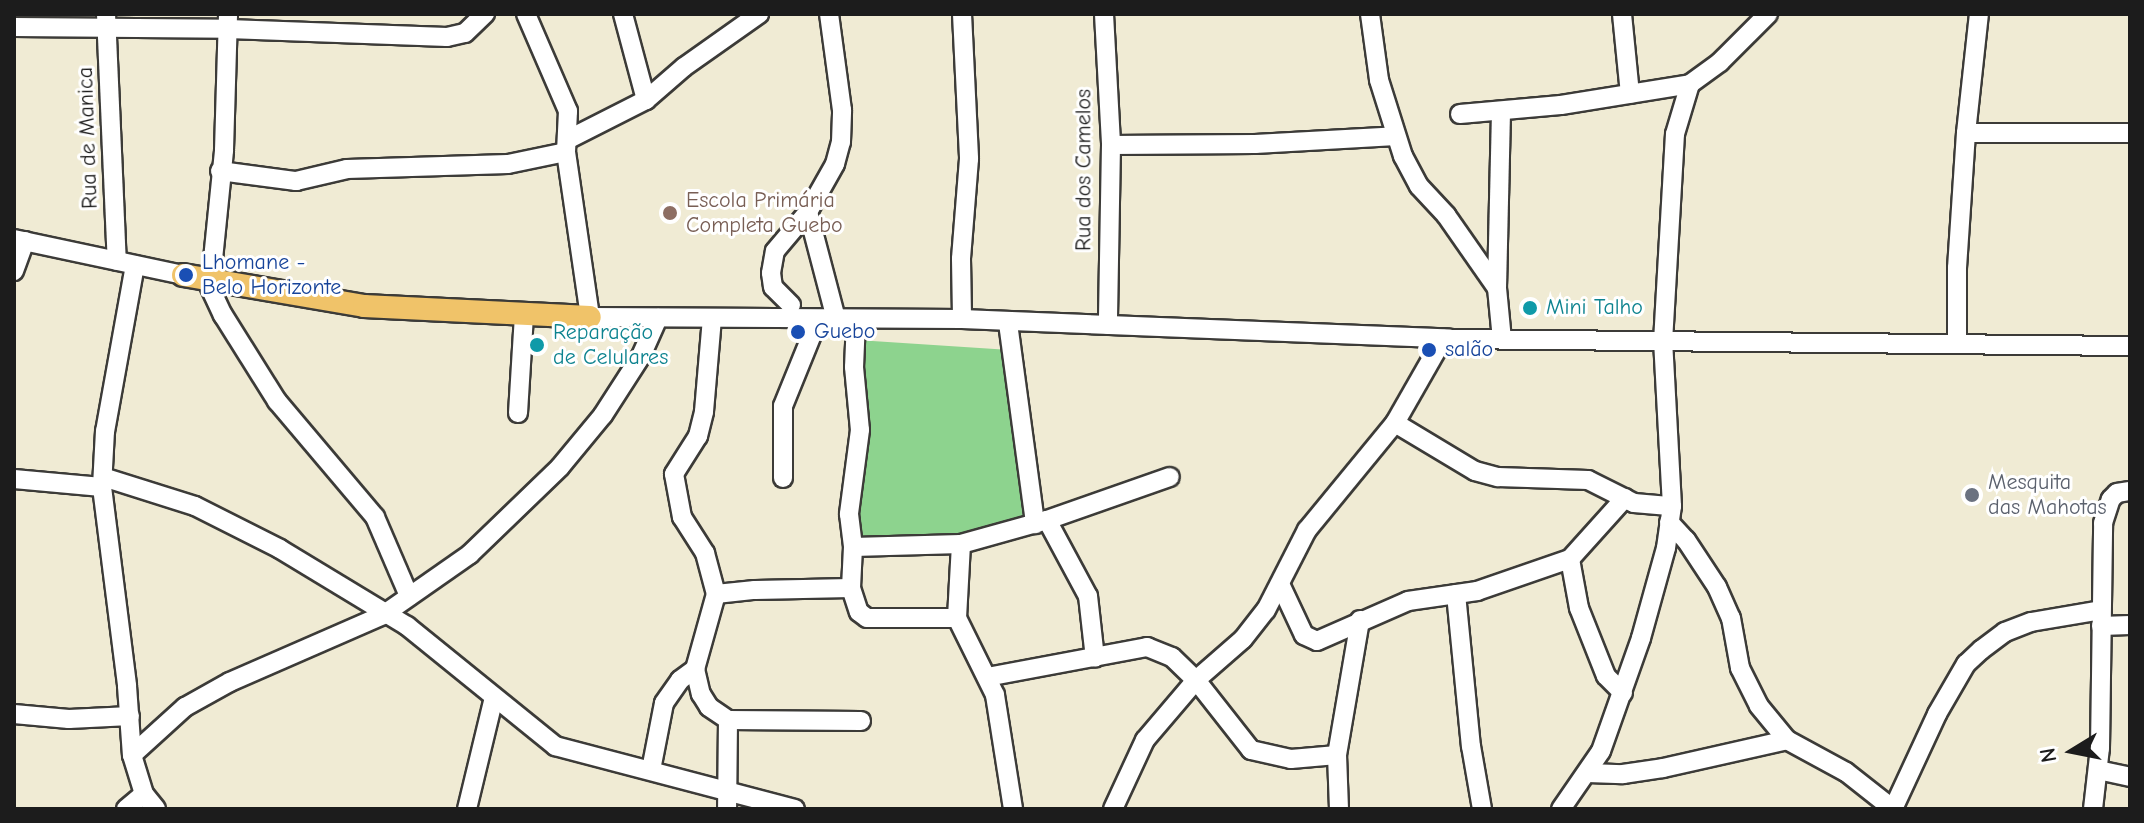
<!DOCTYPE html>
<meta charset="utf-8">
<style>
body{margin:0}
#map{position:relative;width:2144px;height:823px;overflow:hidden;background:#f0ebd4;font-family:"Comic Neue",sans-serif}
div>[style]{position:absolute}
.green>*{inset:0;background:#8dd38e}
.roads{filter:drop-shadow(2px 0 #3c3b38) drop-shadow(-2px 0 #3c3b38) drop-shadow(0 2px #3c3b38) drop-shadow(0 -2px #3c3b38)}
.minor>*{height:18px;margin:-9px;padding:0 9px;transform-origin:9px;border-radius:9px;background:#fff}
.major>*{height:22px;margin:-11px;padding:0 11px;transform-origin:11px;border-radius:11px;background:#f0c369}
.dots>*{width:22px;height:22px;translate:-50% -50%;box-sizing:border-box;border:4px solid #fff;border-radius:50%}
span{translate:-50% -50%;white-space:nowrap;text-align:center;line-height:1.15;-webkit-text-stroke:6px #fff;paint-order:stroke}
.street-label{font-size:22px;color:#1c1c1c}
.education-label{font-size:22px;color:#785e54}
.left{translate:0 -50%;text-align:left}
.transit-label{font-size:22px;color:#164399}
.culture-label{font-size:22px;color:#0d838f}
.worship-label{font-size:22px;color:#5b616d}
.frame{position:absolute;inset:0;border:16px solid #1c1c1c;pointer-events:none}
.north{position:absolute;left:2032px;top:711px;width:80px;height:80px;-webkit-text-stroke:6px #fff;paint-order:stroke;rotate:260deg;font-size:22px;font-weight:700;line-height:32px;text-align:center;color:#1c1c1c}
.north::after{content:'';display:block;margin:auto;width:28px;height:36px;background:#1c1c1c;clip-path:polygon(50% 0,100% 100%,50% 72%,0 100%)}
</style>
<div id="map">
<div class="green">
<i style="clip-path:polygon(857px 340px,1010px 350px,1031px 516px,959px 539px,858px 542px)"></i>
</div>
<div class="roads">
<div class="minor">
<i style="left:106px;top:14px;width:247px;rotate:87.5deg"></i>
<i style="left:526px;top:14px;width:106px;rotate:66.6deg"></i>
<i style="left:568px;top:111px;width:41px;rotate:92.8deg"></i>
<i style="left:566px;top:152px;width:167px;rotate:81.7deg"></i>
<i style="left:590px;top:317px;width:372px;rotate:0.3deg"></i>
<i style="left:962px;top:319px;width:488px;rotate:2.3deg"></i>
<i style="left:1450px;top:339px;width:680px;rotate:0.59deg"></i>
<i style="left:623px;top:14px;width:89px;rotate:75deg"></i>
<i style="left:962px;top:14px;width:145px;rotate:87.2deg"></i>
<i style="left:969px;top:159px;width:100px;rotate:94.6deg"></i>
<i style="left:961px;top:259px;width:60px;rotate:89deg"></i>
<i style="left:1104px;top:14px;width:131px;rotate:86.9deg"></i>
<i style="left:1111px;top:145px;width:180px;rotate:91deg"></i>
<i style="left:1370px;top:14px;width:67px;rotate:82.2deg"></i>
<i style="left:1379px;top:80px;width:80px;rotate:72.5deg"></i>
<i style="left:1403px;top:156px;width:34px;rotate:62deg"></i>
<i style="left:1419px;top:186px;width:40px;rotate:47deg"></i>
<i style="left:1446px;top:215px;width:89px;rotate:55.1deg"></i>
<i style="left:1497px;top:288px;width:52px;rotate:84.5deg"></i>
<i style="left:1622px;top:14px;width:80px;rotate:84.3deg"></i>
<i style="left:14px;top:27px;width:214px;rotate:0.5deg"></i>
<i style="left:228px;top:29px;width:219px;rotate:2.1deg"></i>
<i style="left:447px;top:37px;width:18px;rotate:-13deg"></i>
<i style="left:465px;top:33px;width:28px;rotate:-44deg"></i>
<i style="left:1460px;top:114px;width:101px;rotate:-5.1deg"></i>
<i style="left:1561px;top:105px;width:131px;rotate:-9.2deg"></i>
<i style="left:1690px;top:84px;width:37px;rotate:-36deg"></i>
<i style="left:1720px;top:62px;width:68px;rotate:-45deg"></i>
<i style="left:1966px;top:133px;width:164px"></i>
<i style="left:567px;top:140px;width:89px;rotate:-26.9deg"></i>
<i style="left:646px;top:100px;width:50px;rotate:-41deg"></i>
<i style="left:684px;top:67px;width:92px;rotate:-35.2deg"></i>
<i style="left:1111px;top:145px;width:144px;rotate:-0.4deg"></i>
<i style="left:1255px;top:144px;width:141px;rotate:-3.2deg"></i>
<i style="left:220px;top:171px;width:77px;rotate:7.5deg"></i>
<i style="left:296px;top:181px;width:52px;rotate:-13.2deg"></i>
<i style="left:347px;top:169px;width:161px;rotate:-1.8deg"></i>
<i style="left:508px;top:164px;width:59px;rotate:-11.7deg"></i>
<i style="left:808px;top:212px;width:111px;rotate:75.3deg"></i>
<i style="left:14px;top:239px;width:173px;rotate:12deg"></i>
<i style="left:135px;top:265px;width:169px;rotate:100.2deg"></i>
<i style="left:105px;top:431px;width:56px;rotate:93.1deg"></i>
<i style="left:102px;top:487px;width:201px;rotate:82.8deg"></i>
<i style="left:127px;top:686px;width:69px;rotate:85.9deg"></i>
<i style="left:132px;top:755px;width:41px;rotate:72.9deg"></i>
<i style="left:144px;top:794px;width:19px;rotate:51deg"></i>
<i style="left:14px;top:271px;width:32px;rotate:-70deg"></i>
<i style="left:206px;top:279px;width:40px;rotate:65deg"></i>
<i style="left:223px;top:315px;width:102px;rotate:57.9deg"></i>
<i style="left:277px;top:401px;width:152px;rotate:49.8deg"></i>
<i style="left:375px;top:517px;width:86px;rotate:66.7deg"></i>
<i style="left:211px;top:279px;width:130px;rotate:-84.2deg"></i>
<i style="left:224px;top:150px;width:136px;rotate:-88.3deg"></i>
<i style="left:1497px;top:288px;width:177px;rotate:-88.7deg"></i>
<i style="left:791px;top:305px;width:25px;rotate:-135deg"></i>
<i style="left:773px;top:287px;width:14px;rotate:-98deg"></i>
<i style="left:771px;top:273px;width:22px;rotate:-80deg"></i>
<i style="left:775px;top:251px;width:51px;rotate:-49.8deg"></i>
<i style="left:808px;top:212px;width:55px;rotate:-60.6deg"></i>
<i style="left:835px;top:164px;width:23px;rotate:-75deg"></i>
<i style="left:841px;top:142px;width:32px;rotate:-88deg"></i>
<i style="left:842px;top:110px;width:97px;rotate:-97.7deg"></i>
<i style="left:712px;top:318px;width:94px;rotate:94.9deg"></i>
<i style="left:704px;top:412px;width:25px;rotate:104deg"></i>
<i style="left:698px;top:436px;width:45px;rotate:122.3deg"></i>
<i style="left:674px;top:474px;width:44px;rotate:79.5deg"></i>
<i style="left:682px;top:517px;width:43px;rotate:57.4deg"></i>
<i style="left:705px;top:553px;width:42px;rotate:75deg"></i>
<i style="left:716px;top:594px;width:78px;rotate:105.6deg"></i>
<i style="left:695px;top:669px;width:26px;rotate:77deg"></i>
<i style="left:701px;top:694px;width:15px;rotate:58deg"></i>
<i style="left:709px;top:707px;width:23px;rotate:34deg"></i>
<i style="left:728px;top:720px;width:89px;rotate:90.6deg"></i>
<i style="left:856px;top:320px;width:47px;rotate:92.4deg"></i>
<i style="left:854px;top:367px;width:63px;rotate:84.6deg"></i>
<i style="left:860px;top:430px;width:85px;rotate:97.5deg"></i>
<i style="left:849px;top:514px;width:33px;rotate:83deg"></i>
<i style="left:853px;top:547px;width:41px;rotate:92.8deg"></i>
<i style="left:851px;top:588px;width:25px;rotate:72deg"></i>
<i style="left:859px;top:612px;width:10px;rotate:37deg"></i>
<i style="left:867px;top:618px;width:90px"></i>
<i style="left:1008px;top:323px;width:203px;rotate:82.3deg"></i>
<i style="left:1957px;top:342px;width:74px;rotate:-90deg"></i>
<i style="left:1957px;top:268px;width:135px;rotate:-86.2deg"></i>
<i style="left:1966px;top:133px;width:120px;rotate:-83.8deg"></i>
<i style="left:518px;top:413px;width:97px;rotate:-86.5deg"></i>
<i style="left:1395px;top:423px;width:93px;rotate:31deg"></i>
<i style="left:1475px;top:471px;width:24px;rotate:15deg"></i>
<i style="left:1498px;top:477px;width:90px;rotate:1.9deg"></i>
<i style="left:1588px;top:480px;width:51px;rotate:26.6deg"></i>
<i style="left:1634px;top:503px;width:38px;rotate:5deg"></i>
<i style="left:103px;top:477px;width:96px;rotate:17.5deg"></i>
<i style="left:195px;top:506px;width:95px;rotate:26.8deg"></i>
<i style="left:280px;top:549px;width:149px;rotate:31.2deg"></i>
<i style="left:407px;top:626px;width:191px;rotate:39deg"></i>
<i style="left:555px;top:746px;width:248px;rotate:14.7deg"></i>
<i style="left:783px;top:478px;width:72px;rotate:-90deg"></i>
<i style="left:783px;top:406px;width:93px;rotate:-67.9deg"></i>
<i style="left:14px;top:479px;width:88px;rotate:5.2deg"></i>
<i style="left:1047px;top:520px;width:86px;rotate:61.7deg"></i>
<i style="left:1088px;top:596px;width:62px;rotate:83.6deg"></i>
<i style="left:1669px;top:522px;width:25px;rotate:47deg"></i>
<i style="left:1686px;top:540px;width:56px;rotate:56.6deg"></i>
<i style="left:1717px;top:587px;width:34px;rotate:66deg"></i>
<i style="left:1731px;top:618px;width:51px;rotate:79.8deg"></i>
<i style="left:1740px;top:668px;width:42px;rotate:63.4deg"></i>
<i style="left:1759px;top:706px;width:44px;rotate:50.5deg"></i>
<i style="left:1787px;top:740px;width:67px;rotate:28.5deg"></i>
<i style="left:1846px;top:772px;width:60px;rotate:38.2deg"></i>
<i style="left:1893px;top:809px;width:105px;rotate:-65.1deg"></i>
<i style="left:1937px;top:714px;width:58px;rotate:-59.9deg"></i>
<i style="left:1966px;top:664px;width:21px;rotate:-43deg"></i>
<i style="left:1981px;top:650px;width:30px;rotate:-37deg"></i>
<i style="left:2005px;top:632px;width:28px;rotate:-21deg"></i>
<i style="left:2031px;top:622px;width:71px;rotate:-9.7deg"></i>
<i style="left:961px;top:544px;width:74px;rotate:93.1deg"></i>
<i style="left:957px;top:618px;width:86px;rotate:63.7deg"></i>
<i style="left:995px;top:695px;width:115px;rotate:81deg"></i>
<i style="left:853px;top:547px;width:108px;rotate:-1.6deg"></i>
<i style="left:961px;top:544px;width:89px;rotate:-15.6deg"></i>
<i style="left:1047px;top:520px;width:130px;rotate:-19.3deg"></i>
<i style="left:1570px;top:559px;width:82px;rotate:-48deg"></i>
<i style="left:1281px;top:586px;width:54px;rotate:64.9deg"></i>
<i style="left:1304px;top:635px;width:14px;rotate:25deg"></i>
<i style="left:1317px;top:641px;width:99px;rotate:-23.7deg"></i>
<i style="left:1408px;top:601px;width:70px;rotate:-8.2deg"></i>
<i style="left:1477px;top:591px;width:98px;rotate:-19deg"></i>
<i style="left:1570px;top:559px;width:50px;rotate:79.6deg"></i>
<i style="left:1579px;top:608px;width:73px;rotate:68.3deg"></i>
<i style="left:1606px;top:676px;width:24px;rotate:45deg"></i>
<i style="left:716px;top:594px;width:39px;rotate:-6deg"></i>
<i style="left:755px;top:590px;width:96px;rotate:-1.2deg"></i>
<i style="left:1456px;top:594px;width:153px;rotate:84.4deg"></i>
<i style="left:1471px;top:746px;width:64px;rotate:80.1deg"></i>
<i style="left:2101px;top:626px;width:29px;rotate:-2deg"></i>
<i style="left:987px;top:677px;width:163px;rotate:-10.6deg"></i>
<i style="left:1147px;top:647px;width:27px;rotate:22deg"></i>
<i style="left:1172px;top:657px;width:33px;rotate:44deg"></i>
<i style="left:1196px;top:680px;width:89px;rotate:51.8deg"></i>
<i style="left:1251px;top:750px;width:41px;rotate:12.7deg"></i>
<i style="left:1291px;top:759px;width:46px;rotate:-5deg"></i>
<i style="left:14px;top:714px;width:55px;rotate:5.2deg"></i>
<i style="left:69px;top:719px;width:61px;rotate:-2.8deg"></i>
<i style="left:728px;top:720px;width:133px;rotate:0.4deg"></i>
<i style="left:132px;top:755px;width:72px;rotate:-42.2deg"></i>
<i style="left:185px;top:707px;width:51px;rotate:-29.1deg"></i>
<i style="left:230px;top:682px;width:167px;rotate:-23.6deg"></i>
<i style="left:383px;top:615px;width:106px;rotate:-35deg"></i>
<i style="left:470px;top:554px;width:125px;rotate:-44deg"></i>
<i style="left:560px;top:467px;width:67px;rotate:-50.4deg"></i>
<i style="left:603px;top:415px;width:70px;rotate:-57.2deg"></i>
<i style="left:641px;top:356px;width:42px;rotate:-65.9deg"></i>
<i style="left:651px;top:770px;width:68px;rotate:-79deg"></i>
<i style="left:664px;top:703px;width:28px;rotate:-55deg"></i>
<i style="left:680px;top:680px;width:19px;rotate:-36deg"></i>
<i style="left:2098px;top:770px;width:33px;rotate:12deg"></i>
<i style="left:1588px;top:773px;width:35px;rotate:2deg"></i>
<i style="left:1623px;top:774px;width:40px;rotate:-8.5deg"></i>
<i style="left:1663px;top:768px;width:127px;rotate:-12.7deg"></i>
<i style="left:126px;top:809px;width:23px;rotate:-40deg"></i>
<i style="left:467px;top:809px;width:115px;rotate:-76.4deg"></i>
<i style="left:1113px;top:809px;width:76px;rotate:-65.1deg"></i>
<i style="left:1145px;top:740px;width:79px;rotate:-49.6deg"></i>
<i style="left:1196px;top:680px;width:62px;rotate:-41.1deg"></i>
<i style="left:1243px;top:639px;width:37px;rotate:-52deg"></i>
<i style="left:1266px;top:610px;width:90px;rotate:-62.9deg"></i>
<i style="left:1307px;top:530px;width:139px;rotate:-50.6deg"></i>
<i style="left:1395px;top:423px;width:97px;rotate:-60.3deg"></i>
<i style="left:1339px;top:809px;width:54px;rotate:-92.1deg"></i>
<i style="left:1337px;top:755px;width:137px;rotate:-80.3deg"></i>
<i style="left:1561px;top:809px;width:70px;rotate:-55.4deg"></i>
<i style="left:1601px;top:751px;width:120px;rotate:-70.5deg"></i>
<i style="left:1641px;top:638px;width:93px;rotate:-74.5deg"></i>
<i style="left:1666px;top:548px;width:42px;rotate:-81.9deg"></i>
<i style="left:1672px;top:506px;width:164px;rotate:-93.1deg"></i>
<i style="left:1663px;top:342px;width:208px;rotate:-86.7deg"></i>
<i style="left:1675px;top:134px;width:52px;rotate:-73.3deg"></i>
<i style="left:2093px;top:809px;width:61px;rotate:-83.5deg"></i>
<i style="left:2100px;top:748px;width:225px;rotate:-89.2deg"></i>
<i style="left:2103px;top:523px;width:25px;rotate:-72deg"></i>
<i style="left:2111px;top:499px;width:8px;rotate:-45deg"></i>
<i style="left:2117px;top:493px;width:13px;rotate:-9deg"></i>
</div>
<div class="major">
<i style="left:183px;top:275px;width:184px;rotate:9.7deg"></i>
<i style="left:364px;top:306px;width:226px;rotate:2.8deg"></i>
</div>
</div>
<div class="dots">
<i style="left:670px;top:213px;background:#8d6e63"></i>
<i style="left:186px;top:275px;background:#1a4fb4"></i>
<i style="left:1530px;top:308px;background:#0f9aa8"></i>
<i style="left:798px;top:332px;background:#1a4fb4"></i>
<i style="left:537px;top:345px;background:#0f9aa8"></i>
<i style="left:1429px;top:350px;background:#1a4fb4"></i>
<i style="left:1972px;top:495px;background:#6b7280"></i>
</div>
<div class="street-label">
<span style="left:88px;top:138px;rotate:-92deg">Rua de Manica</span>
<span style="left:1084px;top:170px;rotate:-90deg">Rua dos Camelos</span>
</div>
<div class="education-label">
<span class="left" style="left:686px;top:213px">Escola Primária<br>Completa Guebo</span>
</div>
<div class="transit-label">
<span class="left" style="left:202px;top:275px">Lhomane -<br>Belo Horizonte</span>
<span class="left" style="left:814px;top:332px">Guebo</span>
<span class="left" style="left:1445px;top:350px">salão</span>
</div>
<div class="culture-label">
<span class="left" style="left:1546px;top:308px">Mini Talho</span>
<span class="left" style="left:553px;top:345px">Reparação<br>de Celulares</span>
</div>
<div class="worship-label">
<span class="left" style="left:1988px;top:495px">Mesquita<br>das Mahotas</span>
</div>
<div class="frame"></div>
<div class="north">N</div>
</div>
